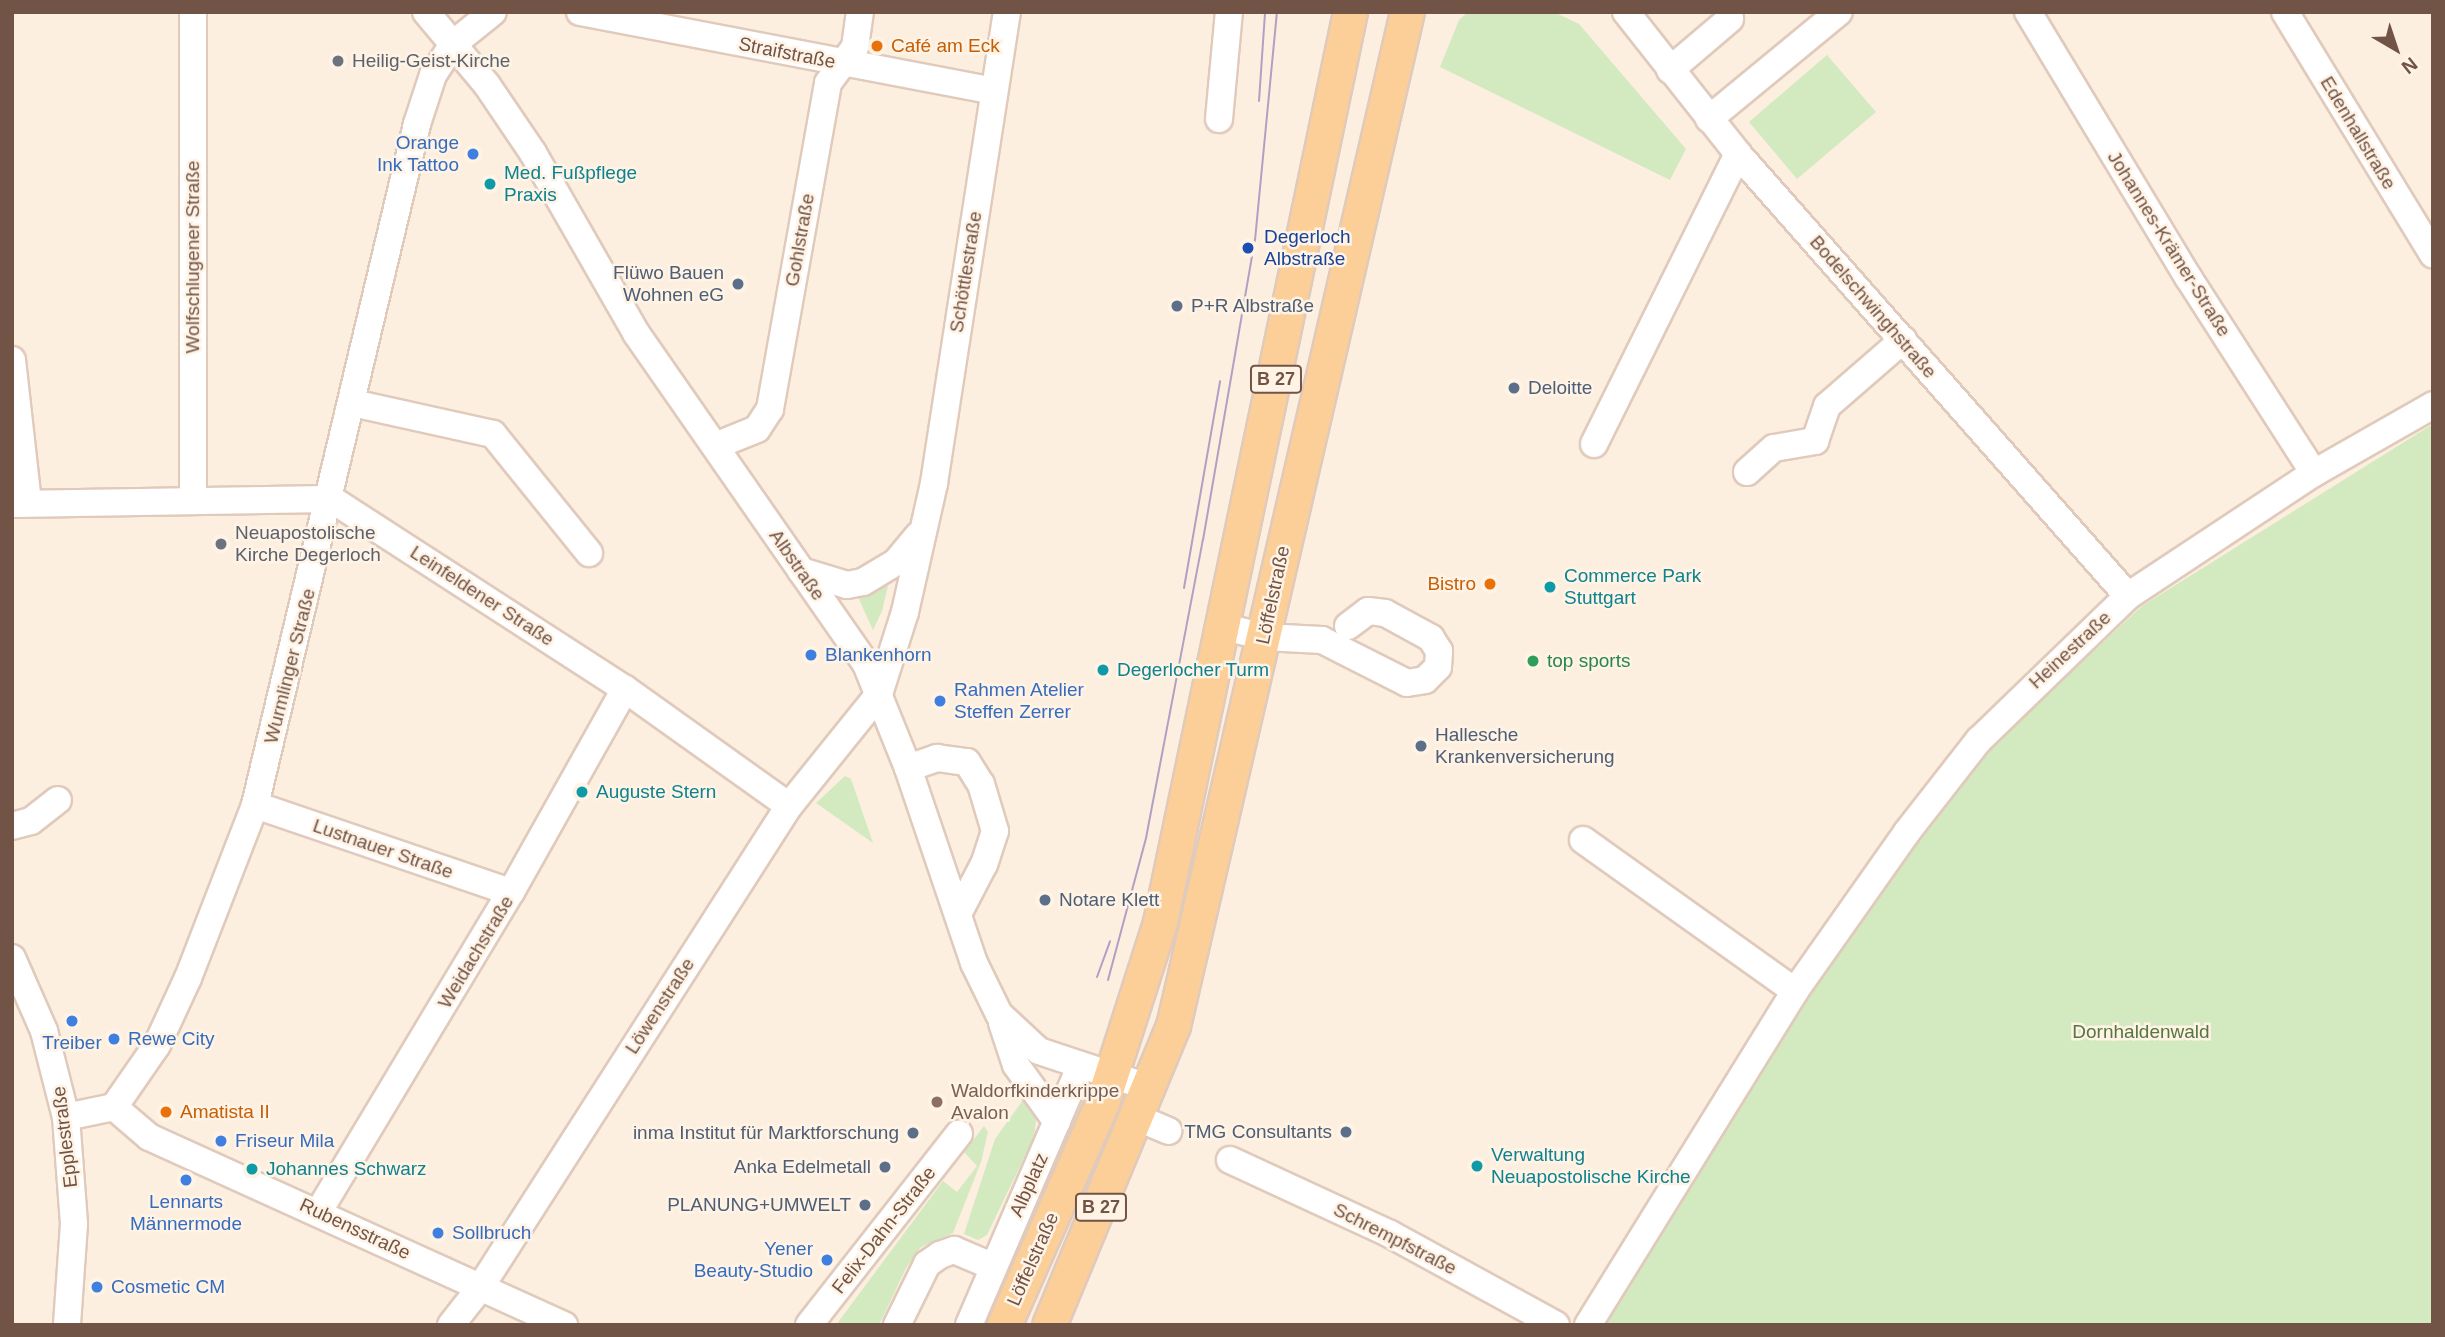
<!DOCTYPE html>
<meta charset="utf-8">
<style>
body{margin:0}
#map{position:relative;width:2445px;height:1337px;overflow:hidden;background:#fcefdf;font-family:Arial,sans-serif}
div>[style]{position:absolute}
.green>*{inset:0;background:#d3e9bf}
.roads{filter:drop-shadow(2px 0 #e0cabc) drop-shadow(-2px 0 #e0cabc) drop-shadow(0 2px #e0cabc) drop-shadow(0 -2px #e0cabc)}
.minor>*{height:26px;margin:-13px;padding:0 13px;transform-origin:13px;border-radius:13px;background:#fff}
.major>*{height:33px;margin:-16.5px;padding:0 16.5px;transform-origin:16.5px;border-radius:16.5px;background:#fbcf97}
.tram>*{height:2px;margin:-1px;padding:0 1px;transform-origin:1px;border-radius:1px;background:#b19fc4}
.dots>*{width:19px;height:19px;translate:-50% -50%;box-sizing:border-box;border:4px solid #fff3e5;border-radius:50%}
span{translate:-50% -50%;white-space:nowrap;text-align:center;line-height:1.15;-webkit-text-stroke:5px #fff3e5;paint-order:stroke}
.shield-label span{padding:2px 5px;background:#fff3e5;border:2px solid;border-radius:5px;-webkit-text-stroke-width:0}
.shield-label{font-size:18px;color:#725447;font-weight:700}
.food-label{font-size:19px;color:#c56008}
.left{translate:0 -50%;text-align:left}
.right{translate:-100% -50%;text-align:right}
.street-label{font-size:19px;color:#725447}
.worship-label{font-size:19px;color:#5b616d}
.shop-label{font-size:19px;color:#366cbe}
.culture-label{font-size:19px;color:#0d838f}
.transit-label{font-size:19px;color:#164399}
.service-label{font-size:19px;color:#4e5e75}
.leisure-label{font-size:19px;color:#27864d}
.park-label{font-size:19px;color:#547840}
.education-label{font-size:19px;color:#785e54}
.frame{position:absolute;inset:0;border:14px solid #725447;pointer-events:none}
.north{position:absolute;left:2361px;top:14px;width:70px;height:70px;-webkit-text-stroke:5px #fff3e5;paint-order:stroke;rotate:141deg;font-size:19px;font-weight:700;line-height:28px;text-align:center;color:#725447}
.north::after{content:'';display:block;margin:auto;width:24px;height:32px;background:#725447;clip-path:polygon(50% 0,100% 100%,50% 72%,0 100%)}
</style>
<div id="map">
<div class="green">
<i style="clip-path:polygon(1468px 12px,1554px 12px,1579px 24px,1686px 149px,1670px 180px,1440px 67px,1459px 20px)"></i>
<i style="clip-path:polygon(1827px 55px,1876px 112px,1797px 179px,1749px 122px)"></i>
<i style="clip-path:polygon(2433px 424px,2433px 1325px,1598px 1325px,1812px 987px,1984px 753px,2142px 606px)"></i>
<i style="clip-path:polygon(888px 586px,882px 611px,873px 630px,858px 597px)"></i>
<i style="clip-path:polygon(845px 776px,851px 779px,873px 843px,816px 803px)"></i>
<i style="clip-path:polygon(1028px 1093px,1037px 1114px,1034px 1137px,987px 1235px,978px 1240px,964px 1234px,995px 1139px)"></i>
<i style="clip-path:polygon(984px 1126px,988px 1132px,981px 1162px,953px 1233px,921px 1247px,906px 1268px,879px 1325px,836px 1325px,943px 1181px,957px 1192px,977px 1166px,964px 1152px)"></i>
</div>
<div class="roads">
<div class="minor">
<i style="left:193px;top:12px;width:489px;rotate:90deg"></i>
<i style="left:426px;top:12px;width:95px;rotate:50.1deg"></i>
<i style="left:487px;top:85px;width:82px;rotate:55.9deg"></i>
<i style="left:533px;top:153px;width:207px;rotate:60.2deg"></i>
<i style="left:636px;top:333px;width:403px;rotate:55.2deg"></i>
<i style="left:866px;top:664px;width:112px;rotate:68deg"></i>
<i style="left:908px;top:768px;width:206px;rotate:71.3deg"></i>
<i style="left:974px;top:963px;width:57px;rotate:63.9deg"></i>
<i style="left:999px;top:1014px;width:54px;rotate:42.8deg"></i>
<i style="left:1039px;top:1051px;width:118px;rotate:18.3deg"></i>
<i style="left:580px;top:12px;width:421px;rotate:10.8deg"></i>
<i style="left:1626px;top:12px;width:181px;rotate:51.7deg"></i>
<i style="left:1738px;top:154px;width:589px;rotate:48.58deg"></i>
<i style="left:2028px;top:12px;width:310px;rotate:58.9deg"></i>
<i style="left:2188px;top:277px;width:233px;rotate:57.3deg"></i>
<i style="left:2285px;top:12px;width:284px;rotate:58.6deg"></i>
<i style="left:1670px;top:70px;width:79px;rotate:-40.4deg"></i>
<i style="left:1219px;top:119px;width:107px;rotate:-84.7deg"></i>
<i style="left:1709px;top:119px;width:168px;rotate:-39.5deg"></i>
<i style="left:12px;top:360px;width:144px;rotate:83.6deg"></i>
<i style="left:353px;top:403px;width:143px;rotate:12.5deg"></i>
<i style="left:493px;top:434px;width:153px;rotate:51.1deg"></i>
<i style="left:1594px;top:444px;width:324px;rotate:-63.6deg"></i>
<i style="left:715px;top:446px;width:45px;rotate:-22deg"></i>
<i style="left:757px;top:429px;width:24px;rotate:-57deg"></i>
<i style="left:770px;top:409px;width:331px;rotate:-79.9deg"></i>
<i style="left:828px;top:83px;width:45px;rotate:-53.1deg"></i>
<i style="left:855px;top:47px;width:35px;rotate:-82deg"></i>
<i style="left:1747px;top:472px;width:36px;rotate:-42deg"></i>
<i style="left:1774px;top:448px;width:42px;rotate:-9.7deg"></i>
<i style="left:1815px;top:441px;width:37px;rotate:-71deg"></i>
<i style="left:1827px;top:406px;width:101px;rotate:-41deg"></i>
<i style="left:12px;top:504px;width:319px;rotate:-0.9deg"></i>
<i style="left:331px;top:499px;width:350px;rotate:32.9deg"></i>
<i style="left:625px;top:689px;width:201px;rotate:35.5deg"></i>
<i style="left:801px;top:571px;width:48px;rotate:16.9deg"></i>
<i style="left:847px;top:585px;width:16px;rotate:-11deg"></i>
<i style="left:863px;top:582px;width:39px;rotate:-31deg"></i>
<i style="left:896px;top:562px;width:35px;rotate:-50deg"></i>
<i style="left:1225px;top:627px;width:40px;rotate:14.4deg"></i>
<i style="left:1264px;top:637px;width:58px;rotate:3deg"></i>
<i style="left:1322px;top:640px;width:95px;rotate:26.8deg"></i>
<i style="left:1407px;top:683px;width:18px;rotate:-9deg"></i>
<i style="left:1425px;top:680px;width:18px;rotate:-45deg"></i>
<i style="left:1438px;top:667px;width:16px;rotate:-86deg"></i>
<i style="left:1439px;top:651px;width:15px;rotate:-122deg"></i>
<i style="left:1431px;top:638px;width:52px;rotate:-151.5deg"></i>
<i style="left:1385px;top:613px;width:17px;rotate:-173deg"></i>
<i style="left:1368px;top:611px;width:25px;rotate:143deg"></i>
<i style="left:908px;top:768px;width:31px;rotate:-19deg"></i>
<i style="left:937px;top:758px;width:30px;rotate:8deg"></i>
<i style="left:967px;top:762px;width:26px;rotate:58deg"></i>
<i style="left:981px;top:784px;width:49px;rotate:73.4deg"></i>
<i style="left:995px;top:831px;width:35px;rotate:108deg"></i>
<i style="left:984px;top:864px;width:54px;rotate:117.5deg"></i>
<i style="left:255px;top:805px;width:270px;rotate:18.8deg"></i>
<i style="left:12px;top:826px;width:20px;rotate:-15deg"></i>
<i style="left:31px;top:821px;width:34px;rotate:-38deg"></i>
<i style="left:1583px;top:840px;width:260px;rotate:35.5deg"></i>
<i style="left:12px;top:958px;width:80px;rotate:66.3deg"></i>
<i style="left:44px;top:1031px;width:89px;rotate:75.7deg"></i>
<i style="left:66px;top:1117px;width:107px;rotate:85.7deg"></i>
<i style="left:74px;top:1224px;width:101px;rotate:94deg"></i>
<i style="left:1002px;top:1023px;width:44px;rotate:71.6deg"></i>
<i style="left:1016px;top:1065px;width:70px;rotate:54.3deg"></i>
<i style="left:114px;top:1107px;width:46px;rotate:40.6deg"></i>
<i style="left:149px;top:1137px;width:456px;rotate:24.4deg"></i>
<i style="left:66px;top:1117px;width:49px;rotate:-11.8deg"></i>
<i style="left:114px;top:1107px;width:75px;rotate:-55.3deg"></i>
<i style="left:157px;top:1045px;width:74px;rotate:-65.2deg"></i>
<i style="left:188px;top:978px;width:186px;rotate:-68.8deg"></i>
<i style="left:255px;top:805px;width:700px;rotate:-76.62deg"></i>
<i style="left:417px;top:124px;width:52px;rotate:-71.9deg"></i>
<i style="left:433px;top:75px;width:37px;rotate:-57deg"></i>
<i style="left:453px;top:44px;width:51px;rotate:-38.7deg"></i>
<i style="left:1138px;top:1118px;width:33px;rotate:23deg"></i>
<i style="left:1230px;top:1160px;width:176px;rotate:24.8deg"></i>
<i style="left:1390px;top:1234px;width:189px;rotate:28.7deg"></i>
<i style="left:319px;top:1211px;width:372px;rotate:-59deg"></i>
<i style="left:511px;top:892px;width:233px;rotate:-60.7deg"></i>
<i style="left:451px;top:1325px;width:47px;rotate:-51.9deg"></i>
<i style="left:480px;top:1288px;width:573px;rotate:-57.34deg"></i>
<i style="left:789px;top:806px;width:144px;rotate:-51.2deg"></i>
<i style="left:879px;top:694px;width:86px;rotate:-72.4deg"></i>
<i style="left:905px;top:612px;width:132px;rotate:-77.3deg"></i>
<i style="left:934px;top:483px;width:477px;rotate:-81.2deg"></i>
<i style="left:809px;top:1325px;width:243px;rotate:-51.9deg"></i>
<i style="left:897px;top:1325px;width:68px;rotate:-63.8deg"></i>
<i style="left:927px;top:1264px;width:16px;rotate:-35deg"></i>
<i style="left:940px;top:1255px;width:15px;rotate:-20deg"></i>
<i style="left:954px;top:1250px;width:43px;rotate:23deg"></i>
<i style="left:969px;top:1325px;width:283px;rotate:-66.7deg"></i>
<i style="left:1588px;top:1325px;width:393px;rotate:-58.2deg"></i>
<i style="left:1795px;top:991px;width:194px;rotate:-54.8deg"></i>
<i style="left:1907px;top:832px;width:117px;rotate:-52deg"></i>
<i style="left:1979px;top:740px;width:207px;rotate:-44deg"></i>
<i style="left:2128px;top:596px;width:223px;rotate:-33.5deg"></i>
<i style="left:2314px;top:473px;width:137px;rotate:-29.7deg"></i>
</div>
<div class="major">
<i style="left:1004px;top:1325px;width:243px;rotate:-66.2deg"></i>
<i style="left:1102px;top:1103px;width:190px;rotate:-72.2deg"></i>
<i style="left:1160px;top:922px;width:930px;rotate:-78.21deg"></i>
<i style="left:1049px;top:1325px;width:324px;rotate:-67.5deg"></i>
<i style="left:1173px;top:1026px;width:1041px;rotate:-77.01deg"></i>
</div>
</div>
<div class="tram">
<i style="left:1259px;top:101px;width:89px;rotate:-86.1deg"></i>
<i style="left:1184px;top:588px;width:210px;rotate:-80.1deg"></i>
<i style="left:1097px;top:977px;width:38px;rotate:-70deg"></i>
<i style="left:1108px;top:980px;width:147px;rotate:-75deg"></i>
<i style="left:1146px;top:838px;width:303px;rotate:-79.2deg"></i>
<i style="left:1203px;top:540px;width:304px;rotate:-80.2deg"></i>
<i style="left:1255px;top:240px;width:229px;rotate:-84.5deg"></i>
</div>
<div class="dots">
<i style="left:877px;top:46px;background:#e8710a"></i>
<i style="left:338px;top:61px;background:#6b7280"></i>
<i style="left:473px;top:154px;background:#3f7fe0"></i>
<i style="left:490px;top:184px;background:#0f9aa8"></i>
<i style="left:1248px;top:248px;background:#1a4fb4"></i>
<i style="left:738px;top:284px;background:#5c6f8a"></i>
<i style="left:1177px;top:306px;background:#5c6f8a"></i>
<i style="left:1514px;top:388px;background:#5c6f8a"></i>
<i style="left:221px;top:544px;background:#6b7280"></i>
<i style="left:1490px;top:584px;background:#e8710a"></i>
<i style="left:1550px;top:587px;background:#0f9aa8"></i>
<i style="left:811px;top:655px;background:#3f7fe0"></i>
<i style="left:1533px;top:661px;background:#2e9e5b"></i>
<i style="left:1103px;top:670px;background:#0f9aa8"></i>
<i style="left:940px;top:701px;background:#3f7fe0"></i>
<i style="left:1421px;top:746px;background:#5c6f8a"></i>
<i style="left:582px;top:792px;background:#0f9aa8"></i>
<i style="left:1045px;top:900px;background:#5c6f8a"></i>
<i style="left:72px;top:1021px;background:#3f7fe0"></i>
<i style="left:114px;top:1039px;background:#3f7fe0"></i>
<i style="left:937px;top:1102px;background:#8d6e63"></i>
<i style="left:166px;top:1112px;background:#e8710a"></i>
<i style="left:1346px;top:1132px;background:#5c6f8a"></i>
<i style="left:913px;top:1133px;background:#5c6f8a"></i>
<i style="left:221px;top:1141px;background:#3f7fe0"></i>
<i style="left:1477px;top:1166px;background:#0f9aa8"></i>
<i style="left:885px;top:1167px;background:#5c6f8a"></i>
<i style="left:252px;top:1169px;background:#0f9aa8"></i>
<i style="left:186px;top:1180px;background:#3f7fe0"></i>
<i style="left:865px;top:1205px;background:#5c6f8a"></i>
<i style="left:438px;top:1233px;background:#3f7fe0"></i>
<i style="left:827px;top:1260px;background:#3f7fe0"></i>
<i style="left:97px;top:1287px;background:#3f7fe0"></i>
</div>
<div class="shield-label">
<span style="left:1276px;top:379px">B 27</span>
<span style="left:1101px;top:1207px">B 27</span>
</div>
<div class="food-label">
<span class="left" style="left:891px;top:46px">Café am Eck</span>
<span class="right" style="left:1476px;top:584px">Bistro</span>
<span class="left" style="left:180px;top:1112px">Amatista II</span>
</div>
<div class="street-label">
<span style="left:787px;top:53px;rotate:11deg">Straifstraße</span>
<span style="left:2358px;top:133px;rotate:59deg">Edenhallstraße</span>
<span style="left:800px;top:240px;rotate:-80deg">Gohlstraße</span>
<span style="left:2169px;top:244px;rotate:58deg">Johannes-Krämer-Straße</span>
<span style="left:193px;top:257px;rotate:-90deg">Wolfschlugener Straße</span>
<span style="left:966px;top:272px;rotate:-81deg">Schöttlestraße</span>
<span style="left:1873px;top:307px;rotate:49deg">Bodelschwinghstraße</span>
<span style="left:797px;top:565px;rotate:55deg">Albstraße</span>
<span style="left:1273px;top:595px;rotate:-78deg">Löffelstraße</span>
<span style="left:482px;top:596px;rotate:33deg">Leinfeldener Straße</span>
<span style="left:2070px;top:650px;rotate:-43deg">Heinestraße</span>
<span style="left:290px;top:666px;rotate:-76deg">Wurmlinger Straße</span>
<span style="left:383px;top:849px;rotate:19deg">Lustnauer Straße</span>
<span style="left:476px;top:952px;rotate:-59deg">Weidachstraße</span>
<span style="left:660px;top:1006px;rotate:-57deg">Löwenstraße</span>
<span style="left:65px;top:1137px;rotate:-97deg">Epplestraße</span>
<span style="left:1029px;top:1185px;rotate:-66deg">Albplatz</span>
<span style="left:355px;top:1229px;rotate:25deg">Rubensstraße</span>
<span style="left:884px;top:1230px;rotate:-52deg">Felix-Dahn-Straße</span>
<span style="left:1395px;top:1239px;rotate:27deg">Schrempfstraße</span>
<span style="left:1033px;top:1259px;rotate:-66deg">Löffelstraße</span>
</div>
<div class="worship-label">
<span class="left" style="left:352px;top:61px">Heilig-Geist-Kirche</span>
<span class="left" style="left:235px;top:544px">Neuapostolische<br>Kirche Degerloch</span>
</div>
<div class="shop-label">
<span class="right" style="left:459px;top:154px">Orange<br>Ink Tattoo</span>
<span class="left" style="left:825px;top:655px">Blankenhorn</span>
<span class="left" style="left:954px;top:701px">Rahmen Atelier<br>Steffen Zerrer</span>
<span class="left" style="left:128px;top:1039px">Rewe City</span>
<span style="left:72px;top:1043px">Treiber</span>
<span class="left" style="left:235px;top:1141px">Friseur Mila</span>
<span style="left:186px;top:1213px">Lennarts<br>Männermode</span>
<span class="left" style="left:452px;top:1233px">Sollbruch</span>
<span class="right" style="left:813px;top:1260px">Yener<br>Beauty-Studio</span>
<span class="left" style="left:111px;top:1287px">Cosmetic CM</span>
</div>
<div class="culture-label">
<span class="left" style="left:504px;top:184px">Med. Fußpflege<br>Praxis</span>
<span class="left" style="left:1564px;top:587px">Commerce Park<br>Stuttgart</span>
<span class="left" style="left:1117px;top:670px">Degerlocher Turm</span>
<span class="left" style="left:596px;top:792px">Auguste Stern</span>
<span class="left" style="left:1491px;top:1166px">Verwaltung<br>Neuapostolische Kirche</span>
<span class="left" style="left:266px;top:1169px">Johannes Schwarz</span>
</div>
<div class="transit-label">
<span class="left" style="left:1264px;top:248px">Degerloch<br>Albstraße</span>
</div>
<div class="service-label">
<span class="right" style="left:724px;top:284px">Flüwo Bauen<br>Wohnen eG</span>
<span class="left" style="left:1191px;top:306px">P+R Albstraße</span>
<span class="left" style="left:1528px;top:388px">Deloitte</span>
<span class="left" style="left:1435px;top:746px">Hallesche<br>Krankenversicherung</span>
<span class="left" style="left:1059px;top:900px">Notare Klett</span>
<span class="right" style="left:1332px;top:1132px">TMG Consultants</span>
<span class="right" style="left:899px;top:1133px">inma Institut für Marktforschung</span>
<span class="right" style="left:871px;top:1167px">Anka Edelmetall</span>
<span class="right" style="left:851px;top:1205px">PLANUNG+UMWELT</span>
</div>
<div class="leisure-label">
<span class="left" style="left:1547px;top:661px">top sports</span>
</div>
<div class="park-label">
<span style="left:2141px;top:1032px">Dornhaldenwald</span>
</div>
<div class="education-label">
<span class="left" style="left:951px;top:1102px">Waldorfkinderkrippe<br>Avalon</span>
</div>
<div class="frame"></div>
<div class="north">N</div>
</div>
